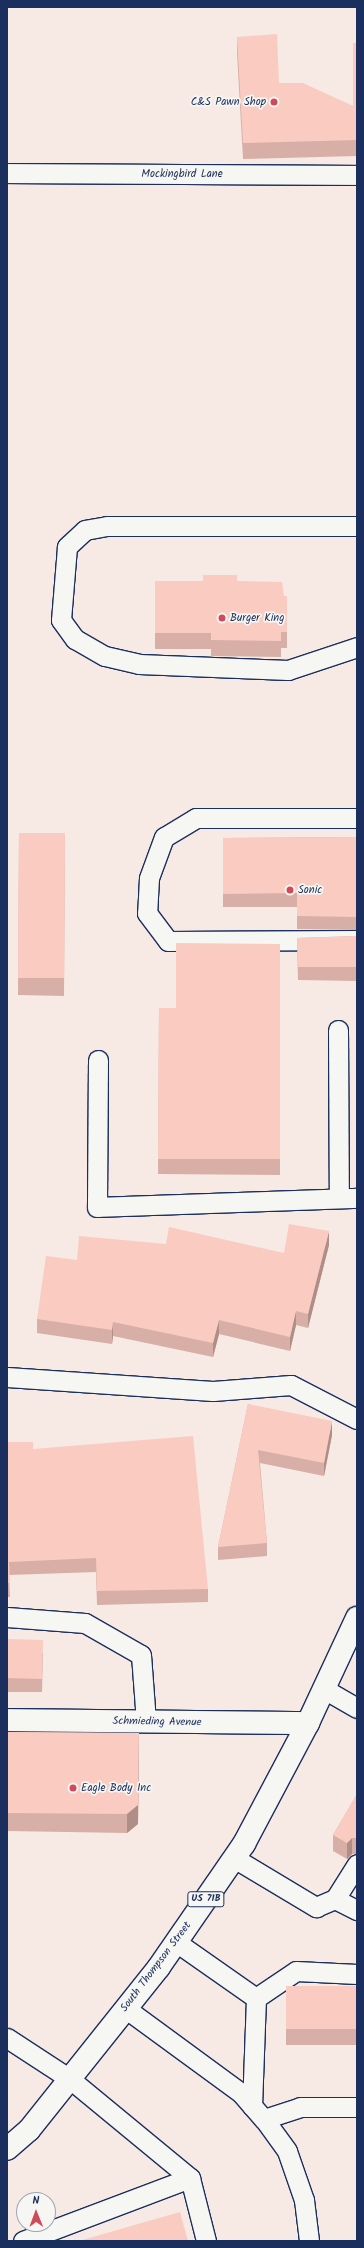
<!DOCTYPE html>
<style>
body{margin:0}
#map{position:relative;width:364px;height:2248px;overflow:hidden;background:#f7e9e3;font-family:Kalam,sans-serif}
div>[style]{position:absolute}
.roads{filter:drop-shadow(1px 0 #1b2f5e) drop-shadow(-1px 0 #1b2f5e) drop-shadow(0 1px #1b2f5e) drop-shadow(0 -1px #1b2f5e)}
.lane>*{height:19px;margin:-9.5px;padding:0 9.5px;transform-origin:9.5px;border-radius:9.5px;background:#f6f6f2}
.street>*{height:22px;margin:-11px;padding:0 11px;transform-origin:11px;border-radius:11px;background:#f6f6f2}
.highway>*{height:22px;margin:-11px;padding:0 11px;transform-origin:11px;border-radius:11px;background:#f6f6f2}
.wall>*{inset:0;background:#d7afa6}
.shaded-wall>*{inset:0;background:#af8e87}
.building>*{inset:0;background:#facbc1}
.dots>*{width:11px;height:11px;translate:-50% -50%;box-sizing:border-box;border:2px solid #f6f6f2;border-radius:50%}
span{translate:-50% -50%;white-space:nowrap;text-align:center;line-height:1.15;-webkit-text-stroke:3.5px #f6f6f2;paint-order:stroke}
.shield-label span{padding:1px 3px;background:#f6f6f2;border:1px solid;border-radius:3px;-webkit-text-stroke-width:0}
.shield-label{font-size:10px;color:#1b2f5e;font-weight:700}
.poi-label{font-size:11px;color:#1b2f5e}
.right{translate:-100% -50%;text-align:right}
.left{translate:0 -50%;text-align:left}
.street-label{font-size:11px;color:#1b2f5e}
.frame{position:absolute;inset:0;border:8px solid #1b2f5e;pointer-events:none}
.north{position:absolute;left:16px;top:2192px;width:40px;height:40px;box-sizing:border-box;background:#f6f6f2;border:1px solid #9ea6b7;border-radius:50%;rotate:359deg;font-size:11px;font-weight:700;line-height:16px;text-align:center;color:#1b2f5e}
.north::after{content:'';display:block;margin:auto;width:14px;height:18px;background:#d1495b;clip-path:polygon(50% 0,100% 100%,50% 72%,0 100%)}
</style>
<div id="map">
<div class="roads">
<div class="lane">
<i style="left:7px;top:173px;width:350px;rotate:0.3deg"></i>
<i style="left:357px;top:526px;width:250px;rotate:180deg"></i>
<i style="left:107px;top:526px;width:22px;rotate:170deg"></i>
<i style="left:85px;top:530px;width:25px;rotate:137deg"></i>
<i style="left:67px;top:547px;width:73px;rotate:94.7deg"></i>
<i style="left:61px;top:620px;width:24px;rotate:54deg"></i>
<i style="left:75px;top:639px;width:34px;rotate:30deg"></i>
<i style="left:105px;top:656px;width:35px;rotate:13deg"></i>
<i style="left:139px;top:664px;width:149px;rotate:2.3deg"></i>
<i style="left:288px;top:670px;width:73px;rotate:-18.4deg"></i>
<i style="left:357px;top:818px;width:161px;rotate:180deg"></i>
<i style="left:196px;top:818px;width:37px;rotate:149deg"></i>
<i style="left:164px;top:837px;width:44px;rotate:110.1deg"></i>
<i style="left:149px;top:878px;width:35px;rotate:93deg"></i>
<i style="left:147px;top:913px;width:35px;rotate:53deg"></i>
<i style="left:168px;top:941px;width:189px;rotate:-0.3deg"></i>
<i style="left:338px;top:1030px;width:168px;rotate:89.7deg"></i>
<i style="left:98px;top:1060px;width:147px;rotate:90.4deg"></i>
<i style="left:97px;top:1207px;width:260px;rotate:-2deg"></i>
<i style="left:7px;top:1377px;width:206px;rotate:3.9deg"></i>
<i style="left:213px;top:1391px;width:78px;rotate:-4.4deg"></i>
<i style="left:291px;top:1385px;width:74px;rotate:27.3deg"></i>
<i style="left:7px;top:1617px;width:78px;rotate:4.4deg"></i>
<i style="left:85px;top:1623px;width:64px;rotate:29.7deg"></i>
<i style="left:141px;top:1655px;width:67px;rotate:85.7deg"></i>
<i style="left:324px;top:1689px;width:38px;rotate:30deg"></i>
<i style="left:234px;top:1858px;width:96px;rotate:30.9deg"></i>
<i style="left:316px;top:1907px;width:21px;rotate:-23deg"></i>
<i style="left:335px;top:1899px;width:25px;rotate:27deg"></i>
<i style="left:335px;top:1899px;width:41px;rotate:-57.8deg"></i>
<i style="left:176px;top:1942px;width:98px;rotate:35deg"></i>
<i style="left:256px;top:1998px;width:108px;rotate:92.1deg"></i>
<i style="left:256px;top:1998px;width:48px;rotate:-34deg"></i>
<i style="left:296px;top:1971px;width:61px;rotate:2.8deg"></i>
<i style="left:125px;top:2008px;width:144px;rotate:36.2deg"></i>
<i style="left:241px;top:2093px;width:35px;rotate:49deg"></i>
<i style="left:264px;top:2119px;width:39px;rotate:54deg"></i>
<i style="left:287px;top:2151px;width:52px;rotate:70.9deg"></i>
<i style="left:304px;top:2200px;width:41px;rotate:83deg"></i>
<i style="left:7px;top:2038px;width:75px;rotate:33.1deg"></i>
<i style="left:70px;top:2079px;width:156px;rotate:39.5deg"></i>
<i style="left:264px;top:2119px;width:38px;rotate:-18deg"></i>
<i style="left:300px;top:2107px;width:57px"></i>
<i style="left:23px;top:2241px;width:178px;rotate:-20.7deg"></i>
<i style="left:190px;top:2178px;width:65px;rotate:75.7deg"></i>
</div>
<div class="street">
<i style="left:7px;top:1720px;width:301px;rotate:0.6deg"></i>
</div>
<div class="highway">
<i style="left:7px;top:2149px;width:29px;rotate:-41deg"></i>
<i style="left:29px;top:2130px;width:208px;rotate:-51.4deg"></i>
<i style="left:159px;top:1967px;width:150px;rotate:-55.4deg"></i>
<i style="left:244px;top:1844px;width:137px;rotate:-62.1deg"></i>
<i style="left:308px;top:1723px;width:116px;rotate:-65deg"></i>
</div>
</div>
<div class="wall">
<i style="clip-path:polygon(237px 37px,279px 83px,353px 106px,357px 43px,357px 156px,243px 159px,237px 53px)"></i>
<i style="clip-path:polygon(155px 581px,237px 581px,287px 612px,287px 648px,281px 648px,281px 657px,211px 656px,211px 649px,155px 649px)"></i>
<i style="clip-path:polygon(19px 833px,65px 833px,64px 996px,18px 995px)"></i>
<i style="clip-path:polygon(357px 837px,357px 930px,297px 929px,297px 907px,223px 907px,223px 838px)"></i>
<i style="clip-path:polygon(357px 936px,357px 981px,298px 980px,297px 938px)"></i>
<i style="clip-path:polygon(280px 944px,280px 1175px,158px 1174px,159px 1008px,176px 1008px)"></i>
<i style="clip-path:polygon(166px 1244px,284px 1253px,329px 1245px,308px 1328px,296px 1325px,290px 1351px,219px 1334px,213px 1357px,113px 1336px,112px 1344px,37px 1333px,37px 1319px)"></i>
<i style="clip-path:polygon(248px 1404px,332px 1435px,324px 1476px,260px 1463px,267px 1543px,267px 1556px,218px 1560px,218px 1547px)"></i>
<i style="clip-path:polygon(7px 1442px,33px 1449px,208px 1589px,208px 1602px,97px 1605px,96px 1572px,9px 1575px,10px 1597px,7px 1597px)"></i>
<i style="clip-path:polygon(7px 1639px,43px 1653px,42px 1692px,7px 1692px)"></i>
<i style="clip-path:polygon(7px 1732px,139px 1733px,138px 1824px,127px 1833px,7px 1831px)"></i>
<i style="clip-path:polygon(357px 1794px,357px 1854px,352px 1854px,347px 1859px,333px 1851px,333px 1835px)"></i>
<i style="clip-path:polygon(286px 1986px,357px 1986px,357px 2045px,286px 2045px)"></i>
</div>
<div class="shaded-wall">
<i style="clip-path:polygon(329px 1231px,329px 1245px,308px 1328px,308px 1314px)"></i>
<i style="clip-path:polygon(296px 1311px,296px 1325px,290px 1351px,290px 1337px)"></i>
<i style="clip-path:polygon(219px 1320px,219px 1334px,213px 1357px,213px 1343px)"></i>
<i style="clip-path:polygon(113px 1322px,113px 1336px,112px 1344px,112px 1330px)"></i>
<i style="clip-path:polygon(332px 1421px,332px 1435px,324px 1476px,324px 1463px)"></i>
<i style="clip-path:polygon(139px 1733px,138px 1824px,127px 1833px,127px 1814px)"></i>
<i style="clip-path:polygon(352px 1838px,352px 1854px,347px 1859px,347px 1843px)"></i>
</div>
<div class="building">
<i style="clip-path:polygon(277px 34px,279px 83px,303px 83px,353px 106px,353px 43px,357px 43px,357px 140px,243px 143px,237px 37px)"></i>
<i style="clip-path:polygon(203px 575px,237px 575px,237px 581px,282px 582px,284px 596px,287px 596px,287px 632px,281px 632px,281px 641px,211px 640px,211px 633px,155px 633px,155px 581px,203px 581px)"></i>
<i style="clip-path:polygon(19px 833px,65px 833px,64px 978px,18px 978px)"></i>
<i style="clip-path:polygon(357px 837px,357px 917px,297px 916px,297px 893px,223px 894px,223px 838px)"></i>
<i style="clip-path:polygon(357px 936px,357px 967px,298px 967px,297px 938px)"></i>
<i style="clip-path:polygon(176px 943px,280px 944px,280px 1159px,158px 1159px,159px 1008px,176px 1008px)"></i>
<i style="clip-path:polygon(289px 1224px,329px 1231px,308px 1314px,296px 1311px,290px 1337px,219px 1320px,213px 1343px,113px 1322px,112px 1330px,37px 1319px,46px 1256px,77px 1260px,79px 1236px,166px 1244px,169px 1227px,284px 1253px)"></i>
<i style="clip-path:polygon(248px 1404px,332px 1421px,324px 1463px,258px 1450px,267px 1543px,218px 1547px)"></i>
<i style="clip-path:polygon(193px 1436px,208px 1589px,97px 1591px,96px 1558px,9px 1562px,10px 1583px,7px 1583px,7px 1442px,33px 1442px,33px 1449px)"></i>
<i style="clip-path:polygon(7px 1639px,43px 1640px,42px 1679px,7px 1678px)"></i>
<i style="clip-path:polygon(7px 1732px,139px 1733px,138px 1805px,127px 1814px,7px 1813px)"></i>
<i style="clip-path:polygon(357px 1794px,357px 1838px,352px 1838px,347px 1843px,333px 1835px)"></i>
<i style="clip-path:polygon(286px 1986px,357px 1986px,357px 2029px,286px 2029px)"></i>
<i style="clip-path:polygon(180px 2212px,188px 2241px,79px 2241px)"></i>
</div>
<div class="dots">
<i style="left:274px;top:102px;background:#d1495b"></i>
<i style="left:222px;top:618px;background:#d1495b"></i>
<i style="left:290px;top:890px;background:#d1495b"></i>
<i style="left:73px;top:1788px;background:#d1495b"></i>
</div>
<div class="shield-label">
<span style="left:206px;top:1899px">US 71B</span>
</div>
<div class="poi-label">
<span class="right" style="left:266px;top:102px">C&amp;S Pawn Shop</span>
<span class="left" style="left:230px;top:618px">Burger King</span>
<span class="left" style="left:298px;top:890px">Sonic</span>
<span class="left" style="left:81px;top:1788px">Eagle Body Inc</span>
</div>
<div class="street-label">
<span style="left:182px;top:174px">Mockingbird Lane</span>
<span style="left:157px;top:1722px;rotate:1deg">Schmieding Avenue</span>
<span style="left:156px;top:1967px;rotate:-53deg">South Thompson Street</span>
</div>
<div class="frame"></div>
<div class="north">N</div>
</div>
